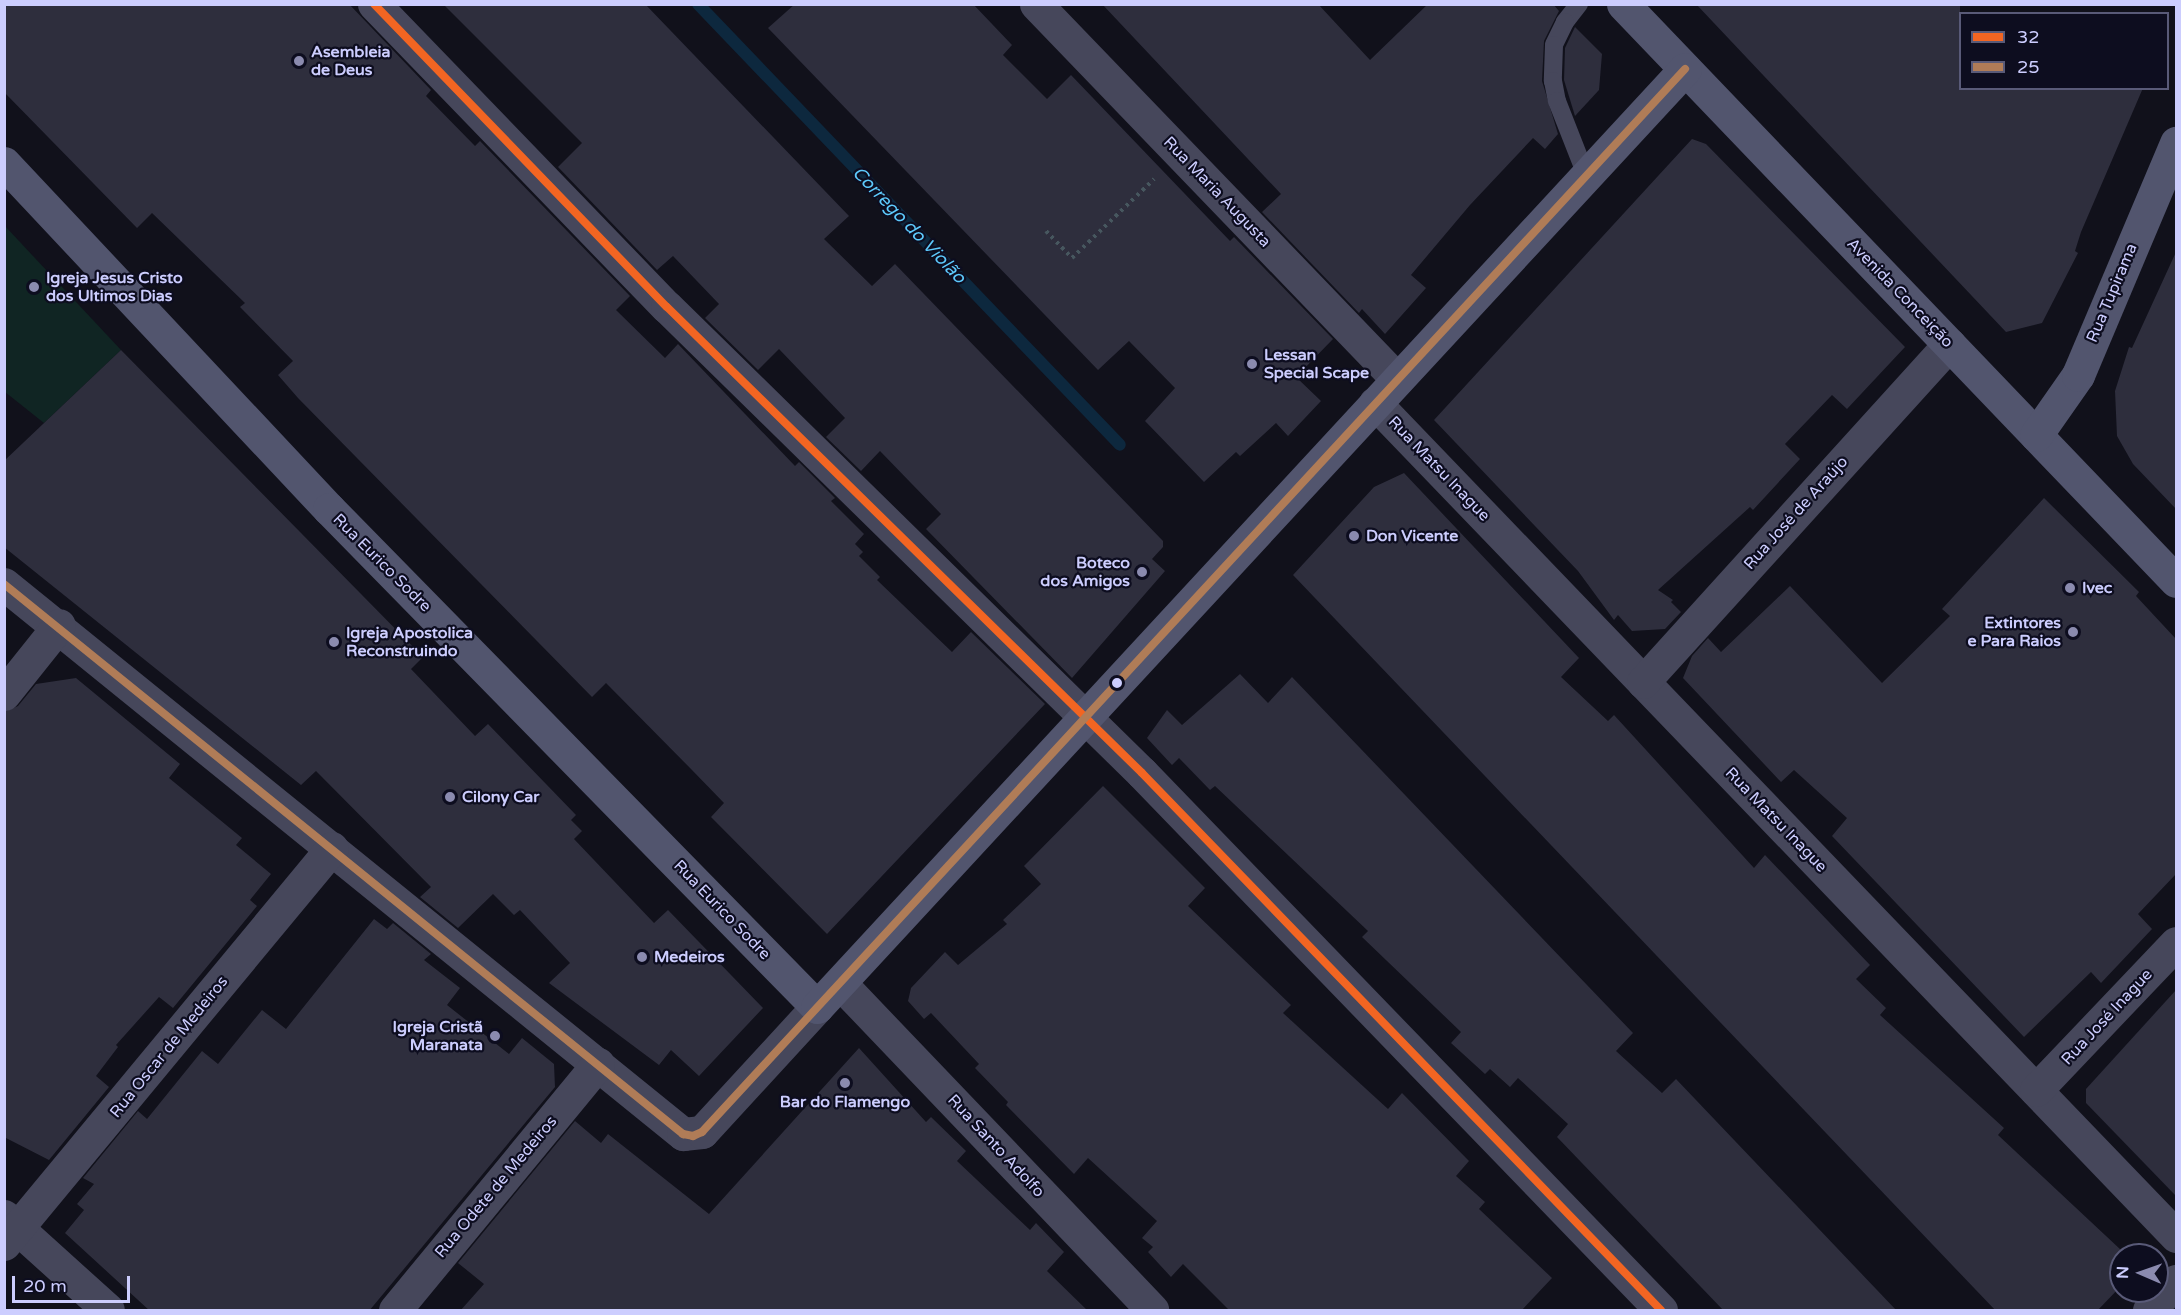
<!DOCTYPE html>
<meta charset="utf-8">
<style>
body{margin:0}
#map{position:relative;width:2181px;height:1315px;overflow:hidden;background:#11111b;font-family:"Varela Round",sans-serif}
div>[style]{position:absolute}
.green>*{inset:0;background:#102523}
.stream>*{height:12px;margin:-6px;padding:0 6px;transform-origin:6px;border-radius:6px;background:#0d283e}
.building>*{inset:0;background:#2e2e3d}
.path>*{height:4px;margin-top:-2px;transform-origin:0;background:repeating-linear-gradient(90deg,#47575f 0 3px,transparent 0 7.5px)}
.lane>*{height:18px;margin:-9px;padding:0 9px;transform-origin:9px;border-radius:9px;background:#46475b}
.street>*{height:33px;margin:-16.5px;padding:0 16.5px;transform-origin:16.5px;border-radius:16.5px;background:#46475b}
.secondary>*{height:33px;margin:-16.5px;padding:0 16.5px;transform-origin:16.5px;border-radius:16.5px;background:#52556e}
.bus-1>*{height:8px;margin:-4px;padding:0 4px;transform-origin:4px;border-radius:4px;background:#f26522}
.bus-2>*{height:8px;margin:-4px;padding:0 4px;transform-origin:4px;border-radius:4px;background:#b07c57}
.dots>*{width:16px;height:16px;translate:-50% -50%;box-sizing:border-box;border:3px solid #0d0d1f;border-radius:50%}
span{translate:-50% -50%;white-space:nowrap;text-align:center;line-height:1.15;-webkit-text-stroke:4.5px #0d0d1f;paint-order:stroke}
.poi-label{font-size:16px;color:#cccdfe;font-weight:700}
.left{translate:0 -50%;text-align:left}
.right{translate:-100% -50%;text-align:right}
.street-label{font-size:16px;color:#cccdfe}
.water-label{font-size:18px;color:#5dc9fb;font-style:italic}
.frame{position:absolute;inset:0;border:6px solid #cccdfe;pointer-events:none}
.legend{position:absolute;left:1959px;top:12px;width:210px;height:78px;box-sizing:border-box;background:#0d0d1f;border:2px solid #595a78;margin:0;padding:8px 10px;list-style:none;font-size:18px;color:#cccdfe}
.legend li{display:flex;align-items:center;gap:12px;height:30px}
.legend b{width:30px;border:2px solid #595a78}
.north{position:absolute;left:2109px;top:1243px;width:60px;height:60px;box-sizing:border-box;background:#0d0d1f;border:2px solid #595a78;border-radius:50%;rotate:272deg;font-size:16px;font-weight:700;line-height:24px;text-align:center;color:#cccdfe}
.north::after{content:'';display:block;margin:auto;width:21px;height:27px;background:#8b8baf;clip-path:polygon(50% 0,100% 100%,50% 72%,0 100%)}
.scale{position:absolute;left:12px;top:1276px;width:118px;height:27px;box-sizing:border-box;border:3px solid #cccdfe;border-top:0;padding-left:8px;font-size:18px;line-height:21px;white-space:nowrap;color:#cccdfe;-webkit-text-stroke:4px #0d0d1f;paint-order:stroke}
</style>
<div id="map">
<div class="green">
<i style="clip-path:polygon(4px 225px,121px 350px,44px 423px,5px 392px)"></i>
</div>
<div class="stream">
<i style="left:698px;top:4px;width:610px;rotate:46.26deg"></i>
</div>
<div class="building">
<i style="clip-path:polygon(4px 4px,349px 4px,431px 90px,426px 96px,475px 146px,480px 141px,630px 296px,616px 310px,665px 358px,678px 344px,795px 466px,799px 462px,835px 498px,831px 501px,864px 534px,855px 544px,863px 552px,859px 556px,880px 577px,877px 580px,952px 652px,971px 632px,1045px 704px,827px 934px,711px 817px,724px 803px,691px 769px,606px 683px,592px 697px,298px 398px,278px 375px,293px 361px,240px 307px,245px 303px,152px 213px,137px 228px,4px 92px)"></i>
<i style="clip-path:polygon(443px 4px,645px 4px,849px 216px,824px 239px,872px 286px,895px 264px,1163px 541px,1163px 547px,1152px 559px,1165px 571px,1072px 678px,926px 529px,941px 514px,880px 451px,861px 471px,826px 437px,845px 418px,779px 349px,758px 370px,705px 318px,719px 304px,673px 256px,657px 270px,558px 167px,582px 143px)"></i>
<i style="clip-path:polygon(795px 4px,973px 4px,1012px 45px,1003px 55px,1047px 99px,1071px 75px,1230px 241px,1234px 237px,1333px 339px,1296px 377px,1321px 401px,1288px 436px,1276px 423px,1240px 456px,1236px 452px,1204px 482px,1145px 421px,1175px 388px,1129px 341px,1098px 370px,768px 28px)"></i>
<i style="clip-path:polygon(1102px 4px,1318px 4px,1370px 60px,1428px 4px,1553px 4px,1559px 11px,1544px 41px,1542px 81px,1558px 134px,1545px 149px,1533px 138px,1470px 205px,1411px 275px,1426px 288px,1385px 334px,1362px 309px,1359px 313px,1262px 212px,1281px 194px)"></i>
<i style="clip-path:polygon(1696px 4px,1960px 4px,1960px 88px,2143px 88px,2081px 232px,2075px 251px,2078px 253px,2042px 323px,2006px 332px)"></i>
<i style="clip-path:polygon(1575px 27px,1602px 54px,1599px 90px,1575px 116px,1564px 80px,1565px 48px)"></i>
<i style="clip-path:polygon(1692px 139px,1706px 144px,1905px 347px,1847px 409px,1832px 395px,1785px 444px,1800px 459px,1753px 510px,1750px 507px,1658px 590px,1673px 600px,1671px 602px,1681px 612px,1665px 629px,1632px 631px,1618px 615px,1614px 620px,1578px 571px,1434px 420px)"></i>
<i style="clip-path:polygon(2176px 252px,2176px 509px,2133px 464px,2117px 436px,2115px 391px,2129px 347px,2132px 348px)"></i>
<i style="clip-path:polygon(121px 350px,423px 657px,411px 669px,475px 736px,488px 724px,576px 815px,571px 820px,582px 831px,574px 839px,654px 923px,668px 910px,763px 1008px,699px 1076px,671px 1050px,659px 1065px,549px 983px,570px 963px,520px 910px,514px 915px,493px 894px,458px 928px,420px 897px,431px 887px,316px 771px,301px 785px,4px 547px,4px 461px)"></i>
<i style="clip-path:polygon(1404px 473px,1579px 658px,1561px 677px,1608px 721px,1614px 715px,1754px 868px,1765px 855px,1870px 965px,1856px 979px,1886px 1008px,1880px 1015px,2004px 1128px,1998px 1135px,2121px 1250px,2121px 1286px,2097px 1311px,1996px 1311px,1293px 575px,1374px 487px)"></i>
<i style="clip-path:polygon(2044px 498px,2139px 592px,2136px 596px,2176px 639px,2176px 874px,2138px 914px,2152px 929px,2101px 983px,2091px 972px,2024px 1037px,1832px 836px,1847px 818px,1794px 770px,1781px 782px,1683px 678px,1692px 656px,1708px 638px,1721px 652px,1790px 586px,1882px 683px,1950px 616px,1942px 609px)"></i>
<i style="clip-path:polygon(1240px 674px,1268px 703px,1292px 677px,1633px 1033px,1616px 1051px,1662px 1093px,1676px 1079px,1897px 1311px,1724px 1311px,1557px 1137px,1568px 1124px,1518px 1078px,1510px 1087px,1490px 1069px,1485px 1074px,1451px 1043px,1461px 1032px,1362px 937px,1368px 931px,1215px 786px,1210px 790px,1179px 758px,1172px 765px,1147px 738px,1167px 710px,1182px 725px)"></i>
<i style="clip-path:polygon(76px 678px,180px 764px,169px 778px,242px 838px,236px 845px,271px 874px,250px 900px,257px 906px,173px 1008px,159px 997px,116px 1045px,118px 1047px,96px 1076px,109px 1087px,49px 1160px,4px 1137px,4px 712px,18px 706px,36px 684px)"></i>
<i style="clip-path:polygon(1103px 786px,1205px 888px,1188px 906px,1291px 1005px,1283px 1013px,1388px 1109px,1402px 1093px,1469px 1161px,1456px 1176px,1485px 1202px,1479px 1209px,1552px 1278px,1521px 1311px,1230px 1311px,1183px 1264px,1171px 1277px,1148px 1252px,1153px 1247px,1142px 1238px,1157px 1221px,1088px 1158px,1074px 1174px,1006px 1105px,1008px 1102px,975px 1068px,979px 1064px,931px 1013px,924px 1019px,908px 1001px,911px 988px,945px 952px,958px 965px,1007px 924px,1003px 920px,1041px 884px,1024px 866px)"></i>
<i style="clip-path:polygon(374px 919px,387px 929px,393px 923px,431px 954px,424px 960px,460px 988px,447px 1005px,509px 1054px,522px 1038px,554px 1064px,555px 1087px,369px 1311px,150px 1311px,65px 1233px,84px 1210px,77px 1204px,94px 1184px,83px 1178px,138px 1111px,147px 1119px,202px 1051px,218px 1064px,262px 1010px,286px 1029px)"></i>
<i style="clip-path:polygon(2176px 990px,2176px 1196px,2086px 1103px,2086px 1089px)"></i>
<i style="clip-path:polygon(859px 1048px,926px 1122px,931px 1117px,966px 1151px,957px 1161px,1030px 1230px,1036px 1223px,1064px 1252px,1047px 1271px,1088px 1311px,460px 1311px,484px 1284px,458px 1263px,575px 1121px,601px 1143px,608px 1134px,709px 1214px)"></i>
</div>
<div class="path">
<i style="left:1046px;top:231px;width:37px;rotate:46deg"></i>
<i style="left:1072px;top:258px;width:114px;rotate:-43.9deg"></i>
</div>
<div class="lane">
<i style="left:1579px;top:4px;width:23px;rotate:128deg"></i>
<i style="left:1565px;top:22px;width:25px;rotate:116deg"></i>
<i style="left:1554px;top:45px;width:36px;rotate:92deg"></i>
<i style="left:1553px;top:81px;width:20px;rotate:79deg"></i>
<i style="left:1557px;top:101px;width:79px;rotate:68.6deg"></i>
</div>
<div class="street">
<i style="left:374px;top:4px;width:421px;rotate:46deg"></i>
<i style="left:667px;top:307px;width:665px;rotate:44.45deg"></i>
<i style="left:1142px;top:773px;width:747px;rotate:45.98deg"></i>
<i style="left:1036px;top:4px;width:521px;rotate:46.09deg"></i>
<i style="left:1375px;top:403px;width:1156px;rotate:46.12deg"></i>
<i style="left:4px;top:584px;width:874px;rotate:39.01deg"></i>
<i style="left:683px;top:1134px;width:19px;rotate:-6deg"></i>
<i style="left:702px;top:1132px;width:170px;rotate:-47.4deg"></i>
<i style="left:1643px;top:682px;width:456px;rotate:-47.8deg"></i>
<i style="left:4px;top:694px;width:88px;rotate:-51.4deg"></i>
<i style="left:840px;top:983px;width:452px;rotate:46.3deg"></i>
<i style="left:2036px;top:1090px;width:203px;rotate:-46.4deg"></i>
<i style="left:4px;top:1216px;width:140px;rotate:42.1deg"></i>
<i style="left:4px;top:1244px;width:514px;rotate:-50.37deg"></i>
<i style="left:395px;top:1310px;width:319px;rotate:-50.5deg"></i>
<i style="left:2149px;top:1310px;width:40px;rotate:-47deg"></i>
</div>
<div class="secondary">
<i style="left:1623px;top:4px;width:799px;rotate:46.22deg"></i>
<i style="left:4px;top:163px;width:475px;rotate:46.8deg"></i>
<i style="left:329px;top:509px;width:697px;rotate:45.58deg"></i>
<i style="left:817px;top:1007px;width:1278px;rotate:-47.22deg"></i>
<i style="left:2036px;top:435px;width:73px;rotate:-55deg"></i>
<i style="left:2078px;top:375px;width:252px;rotate:-67.1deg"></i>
</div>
<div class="bus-1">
<i style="left:374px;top:4px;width:421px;rotate:46deg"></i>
<i style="left:667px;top:307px;width:665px;rotate:44.45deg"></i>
<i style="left:1142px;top:773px;width:747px;rotate:45.98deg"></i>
</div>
<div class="bus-2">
<i style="left:4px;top:584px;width:874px;rotate:39.01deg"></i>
<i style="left:683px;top:1134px;width:10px;rotate:11deg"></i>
<i style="left:693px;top:1136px;width:10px;rotate:-24deg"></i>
<i style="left:702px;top:1132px;width:1448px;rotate:-47.24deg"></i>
</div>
<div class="dots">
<i style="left:299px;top:61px;background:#8b8baf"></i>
<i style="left:34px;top:287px;background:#8b8baf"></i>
<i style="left:1252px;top:364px;background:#8b8baf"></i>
<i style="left:1354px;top:536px;background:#8b8baf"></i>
<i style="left:1142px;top:572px;background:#8b8baf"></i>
<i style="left:2070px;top:588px;background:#8b8baf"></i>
<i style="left:2073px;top:632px;background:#8b8baf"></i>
<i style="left:334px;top:642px;background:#8b8baf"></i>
<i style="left:1117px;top:683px;background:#cccdfe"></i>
<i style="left:450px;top:797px;background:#8b8baf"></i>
<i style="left:642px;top:957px;background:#8b8baf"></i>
<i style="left:495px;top:1036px;background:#8b8baf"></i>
<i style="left:845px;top:1083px;background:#8b8baf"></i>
</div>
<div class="poi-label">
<span class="left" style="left:311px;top:61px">Asembleia<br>de Deus</span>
<span class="left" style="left:46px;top:287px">Igreja Jesus Cristo<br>dos Ultimos Dias</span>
<span class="left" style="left:1264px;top:364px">Lessan<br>Special Scape</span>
<span class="left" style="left:1366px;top:536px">Don Vicente</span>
<span class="right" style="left:1130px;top:572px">Boteco<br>dos Amigos</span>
<span class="left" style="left:2082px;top:588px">Ivec</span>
<span class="right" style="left:2061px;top:632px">Extintores<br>e Para Raios</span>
<span class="left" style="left:346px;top:642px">Igreja Apostolica<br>Reconstruindo</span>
<span class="left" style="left:462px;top:797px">Cilony Car</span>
<span class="left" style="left:654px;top:957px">Medeiros</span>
<span class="right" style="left:483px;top:1036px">Igreja Cristã<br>Maranata</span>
<span style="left:845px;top:1102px">Bar do Flamengo</span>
</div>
<div class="street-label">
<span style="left:1217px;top:192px;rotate:46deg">Rua Maria Augusta</span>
<span style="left:1900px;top:293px;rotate:46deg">Avenida Conceição</span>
<span style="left:2112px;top:293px;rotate:-67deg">Rua Tupirama</span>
<span style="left:1439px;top:469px;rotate:46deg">Rua Matsu Inague</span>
<span style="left:1796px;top:513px;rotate:-48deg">Rua José de Araújo</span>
<span style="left:382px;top:563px;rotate:45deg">Rua Eurico Sodre</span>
<span style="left:1776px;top:820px;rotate:46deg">Rua Matsu Inague</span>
<span style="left:722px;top:910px;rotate:46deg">Rua Eurico Sodre</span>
<span style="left:2107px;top:1017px;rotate:-47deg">Rua José Inague</span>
<span style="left:169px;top:1047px;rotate:-51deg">Rua Oscar de Medeiros</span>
<span style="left:996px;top:1146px;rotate:47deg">Rua Santo Adolfo</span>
<span style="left:496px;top:1187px;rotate:-50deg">Rua Odete de Medeiros</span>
</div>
<div class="water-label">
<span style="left:909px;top:225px;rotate:46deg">Corrego do Violão</span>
</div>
<div class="frame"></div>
<ul class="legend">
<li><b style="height:8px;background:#f26522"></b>32</li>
<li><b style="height:8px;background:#b07c57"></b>25</li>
</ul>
<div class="north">N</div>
<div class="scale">20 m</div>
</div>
